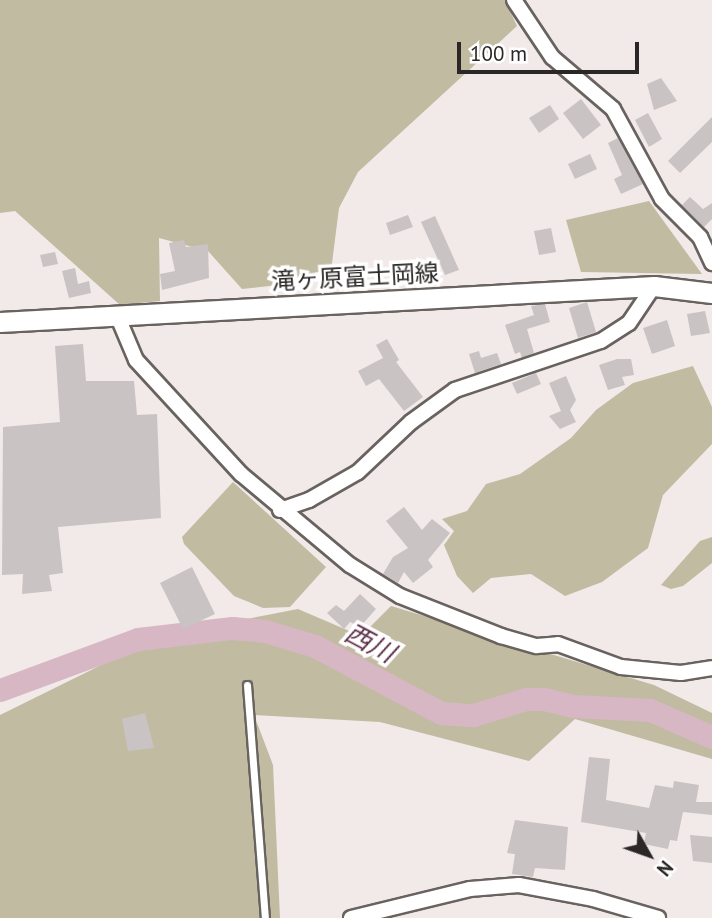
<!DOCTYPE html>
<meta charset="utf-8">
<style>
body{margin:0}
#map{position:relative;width:712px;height:918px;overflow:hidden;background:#f1eae8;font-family:"PT Sans","Noto Sans JP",sans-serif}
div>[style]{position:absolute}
.green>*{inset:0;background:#c1bba2}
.river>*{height:23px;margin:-11.5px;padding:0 11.5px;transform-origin:11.5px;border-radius:11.5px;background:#d7b7c4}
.building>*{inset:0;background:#cac3c3}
.roads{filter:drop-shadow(2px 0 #696360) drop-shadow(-2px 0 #696360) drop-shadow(0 2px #696360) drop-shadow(0 -2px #696360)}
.lane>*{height:7px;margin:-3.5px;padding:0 3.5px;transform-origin:3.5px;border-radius:3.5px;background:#fff}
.street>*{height:14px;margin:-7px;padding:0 7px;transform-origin:7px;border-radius:7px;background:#fff}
.secondary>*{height:19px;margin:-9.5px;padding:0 9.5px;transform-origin:9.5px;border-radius:9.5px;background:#fff}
span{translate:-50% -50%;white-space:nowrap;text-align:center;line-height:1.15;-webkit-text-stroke:7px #fff;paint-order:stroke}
.street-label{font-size:24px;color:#2a2726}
.water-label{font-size:26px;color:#5f3248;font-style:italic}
.north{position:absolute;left:614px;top:820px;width:70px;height:70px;-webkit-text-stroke:5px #fff;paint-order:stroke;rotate:130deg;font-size:19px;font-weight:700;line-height:28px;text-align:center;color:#2a2726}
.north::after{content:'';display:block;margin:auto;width:24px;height:32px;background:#2a2726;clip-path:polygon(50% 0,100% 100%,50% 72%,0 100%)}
.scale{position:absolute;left:457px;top:42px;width:182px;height:32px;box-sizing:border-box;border:4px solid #2a2726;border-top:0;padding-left:9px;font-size:21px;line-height:24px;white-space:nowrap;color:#2a2726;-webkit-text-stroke:5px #fff;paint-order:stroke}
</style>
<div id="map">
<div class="green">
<i style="clip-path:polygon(0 0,505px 0,517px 26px,358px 172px,339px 208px,330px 279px,242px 289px,208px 251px,159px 238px,160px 301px,120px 305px,15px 211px,0 213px)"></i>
<i style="clip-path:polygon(649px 201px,702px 274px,581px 272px,566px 220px)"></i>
<i style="clip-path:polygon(693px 366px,712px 407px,712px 444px,663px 495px,648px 548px,602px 582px,565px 596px,531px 574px,491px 578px,473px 593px,457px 576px,444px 545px,454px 531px,442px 519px,467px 511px,486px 484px,520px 474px,571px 438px,596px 410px,633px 383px)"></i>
<i style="clip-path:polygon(233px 482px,326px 567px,290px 607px,263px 608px,234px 596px,184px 544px,182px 537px)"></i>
<i style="clip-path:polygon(712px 537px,712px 563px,683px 586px,671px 589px,661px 585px,700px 541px)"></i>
<i style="clip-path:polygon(391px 606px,654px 685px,712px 713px,712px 759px,575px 719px,529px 761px,380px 722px,254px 715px,273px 765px,280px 918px,0 918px,0 715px,160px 636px,298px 609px,361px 636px)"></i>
</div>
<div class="river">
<i style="left:0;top:690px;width:147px;rotate:-20.3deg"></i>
<i style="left:138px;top:639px;width:95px;rotate:-6.7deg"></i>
<i style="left:232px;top:628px;width:33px;rotate:5deg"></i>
<i style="left:265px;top:631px;width:52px;rotate:16.7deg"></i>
<i style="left:315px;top:646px;width:143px;rotate:28deg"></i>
<i style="left:441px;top:713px;width:32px;rotate:4deg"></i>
<i style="left:473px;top:715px;width:55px;rotate:-16.8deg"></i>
<i style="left:526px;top:699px;width:18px"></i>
<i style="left:544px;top:699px;width:30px;rotate:14deg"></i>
<i style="left:573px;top:706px;width:77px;rotate:3deg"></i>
<i style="left:650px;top:710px;width:68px;rotate:23.5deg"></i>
</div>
<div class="building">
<i style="clip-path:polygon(661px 78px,677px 101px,654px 110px,647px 84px)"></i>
<i style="clip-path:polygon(581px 99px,601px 125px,583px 139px,563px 113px)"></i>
<i style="clip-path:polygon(550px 105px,559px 119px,539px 133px,529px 118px)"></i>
<i style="clip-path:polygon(648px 113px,662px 139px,649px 147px,635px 120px)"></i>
<i style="clip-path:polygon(712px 117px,712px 142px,680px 173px,668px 161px)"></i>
<i style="clip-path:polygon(618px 138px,643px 184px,621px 194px,614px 179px,622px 175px,608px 143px)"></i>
<i style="clip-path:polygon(590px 154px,597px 169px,575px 179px,568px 164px)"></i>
<i style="clip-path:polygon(690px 197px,703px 209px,712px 203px,712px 219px,704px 227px,682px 205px)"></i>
<i style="clip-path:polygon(408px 215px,413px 227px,390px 235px,386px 223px)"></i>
<i style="clip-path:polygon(435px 216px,459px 270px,445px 275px,421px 222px)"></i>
<i style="clip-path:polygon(551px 228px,556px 252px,539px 255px,534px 231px)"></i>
<i style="clip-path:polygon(184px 240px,186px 247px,208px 244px,209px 278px,162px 290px,160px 274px,175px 271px,169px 243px)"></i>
<i style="clip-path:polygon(55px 252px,58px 264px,43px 267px,40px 255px)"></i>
<i style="clip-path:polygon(75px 268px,78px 284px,89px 281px,91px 293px,69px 298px,62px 271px)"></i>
<i style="clip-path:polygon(587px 302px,596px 332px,578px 338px,569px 308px)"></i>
<i style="clip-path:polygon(545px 304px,550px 322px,527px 329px,534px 353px,522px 358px,520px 352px,515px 354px,505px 325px,534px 315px,531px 306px)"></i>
<i style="clip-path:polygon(705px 311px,710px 333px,691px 336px,687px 314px)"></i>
<i style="clip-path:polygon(667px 320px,675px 346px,652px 354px,643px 328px)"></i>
<i style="clip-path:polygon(387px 339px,399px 360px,396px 362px,423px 397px,404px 411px,379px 379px,366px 386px,358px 371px,383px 358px,376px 345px)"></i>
<i style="clip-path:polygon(83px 344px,86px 381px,134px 381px,137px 415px,157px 414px,161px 518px,58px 527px,63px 573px,49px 575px,52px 591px,22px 594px,23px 574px,2px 575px,3px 427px,60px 422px,55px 346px)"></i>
<i style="clip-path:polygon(479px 351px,481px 358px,497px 353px,501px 364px,475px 373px,469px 354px)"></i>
<i style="clip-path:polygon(617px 359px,631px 359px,634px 375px,622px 377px,625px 385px,608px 390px,599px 365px)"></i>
<i style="clip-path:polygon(536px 373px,541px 384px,517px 394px,512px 383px)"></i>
<i style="clip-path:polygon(566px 376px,576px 400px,570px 410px,576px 422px,560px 429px,549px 416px,561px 411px,549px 383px)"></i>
<i style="clip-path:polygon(404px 507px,422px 530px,432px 519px,450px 533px,428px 560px,433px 567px,413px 583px,404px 572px,398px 583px,383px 574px,393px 557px,408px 548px,386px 521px)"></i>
<i style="clip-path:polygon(192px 567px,215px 614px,183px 629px,160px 583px)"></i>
<i style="clip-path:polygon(360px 594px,376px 609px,360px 627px,350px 622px,344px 629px,327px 613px,336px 605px,344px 611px)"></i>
<i style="clip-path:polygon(145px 713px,154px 748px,128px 751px,122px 719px)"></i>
<i style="clip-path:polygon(589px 757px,610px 759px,606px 800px,649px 808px,655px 785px,673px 788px,674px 781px,699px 785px,696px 802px,712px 802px,712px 815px,683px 812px,677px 841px,670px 840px,668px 849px,644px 844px,646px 833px,581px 822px)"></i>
<i style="clip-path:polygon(515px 820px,568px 827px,565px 870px,535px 868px,533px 877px,512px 874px,515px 854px,507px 853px)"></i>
<i style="clip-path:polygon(690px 835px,712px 837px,712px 863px,693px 861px)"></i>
</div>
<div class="roads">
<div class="lane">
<i style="left:247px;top:685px;width:234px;rotate:85.6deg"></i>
</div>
<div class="street">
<i style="left:514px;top:0;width:69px;rotate:56.3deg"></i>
<i style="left:552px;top:57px;width:80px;rotate:40.4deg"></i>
<i style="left:613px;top:109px;width:102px;rotate:61.4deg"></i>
<i style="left:662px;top:199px;width:54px;rotate:45deg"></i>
<i style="left:700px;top:237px;width:29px;rotate:65deg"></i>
<i style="left:117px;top:315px;width:49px;rotate:67.1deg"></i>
<i style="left:136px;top:360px;width:155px;rotate:47.4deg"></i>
<i style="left:241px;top:474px;width:142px;rotate:39.9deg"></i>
<i style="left:350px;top:565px;width:59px;rotate:31.8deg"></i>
<i style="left:400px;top:596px;width:109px;rotate:21.6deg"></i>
<i style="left:501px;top:636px;width:37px;rotate:16deg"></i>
<i style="left:537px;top:646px;width:21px;rotate:-5deg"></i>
<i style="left:558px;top:644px;width:67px;rotate:20.1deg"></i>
<i style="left:621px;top:667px;width:60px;rotate:5.7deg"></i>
<i style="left:681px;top:673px;width:31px;rotate:-9deg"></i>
<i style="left:280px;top:510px;width:31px;rotate:-19deg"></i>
<i style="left:309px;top:500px;width:56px;rotate:-29.7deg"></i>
<i style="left:358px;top:472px;width:73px;rotate:-43.3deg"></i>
<i style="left:411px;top:422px;width:54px;rotate:-36deg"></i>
<i style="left:455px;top:390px;width:154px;rotate:-18.6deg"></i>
<i style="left:601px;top:341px;width:33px;rotate:-33deg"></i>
<i style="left:629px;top:323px;width:45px;rotate:-56deg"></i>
<i style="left:351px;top:918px;width:122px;rotate:-13.7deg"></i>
<i style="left:470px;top:889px;width:49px;rotate:-4.7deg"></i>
<i style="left:519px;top:885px;width:75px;rotate:10.7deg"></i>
<i style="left:593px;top:899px;width:68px;rotate:16.3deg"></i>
</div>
<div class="secondary">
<i style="left:0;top:322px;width:655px;rotate:-3.15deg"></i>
<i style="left:654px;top:286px;width:58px;rotate:6.9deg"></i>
</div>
</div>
<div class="street-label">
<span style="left:355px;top:277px;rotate:-3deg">滝ヶ原富士岡線</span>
</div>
<div class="water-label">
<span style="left:370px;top:643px;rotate:28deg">西川</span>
</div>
<div class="north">N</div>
<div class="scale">100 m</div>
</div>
